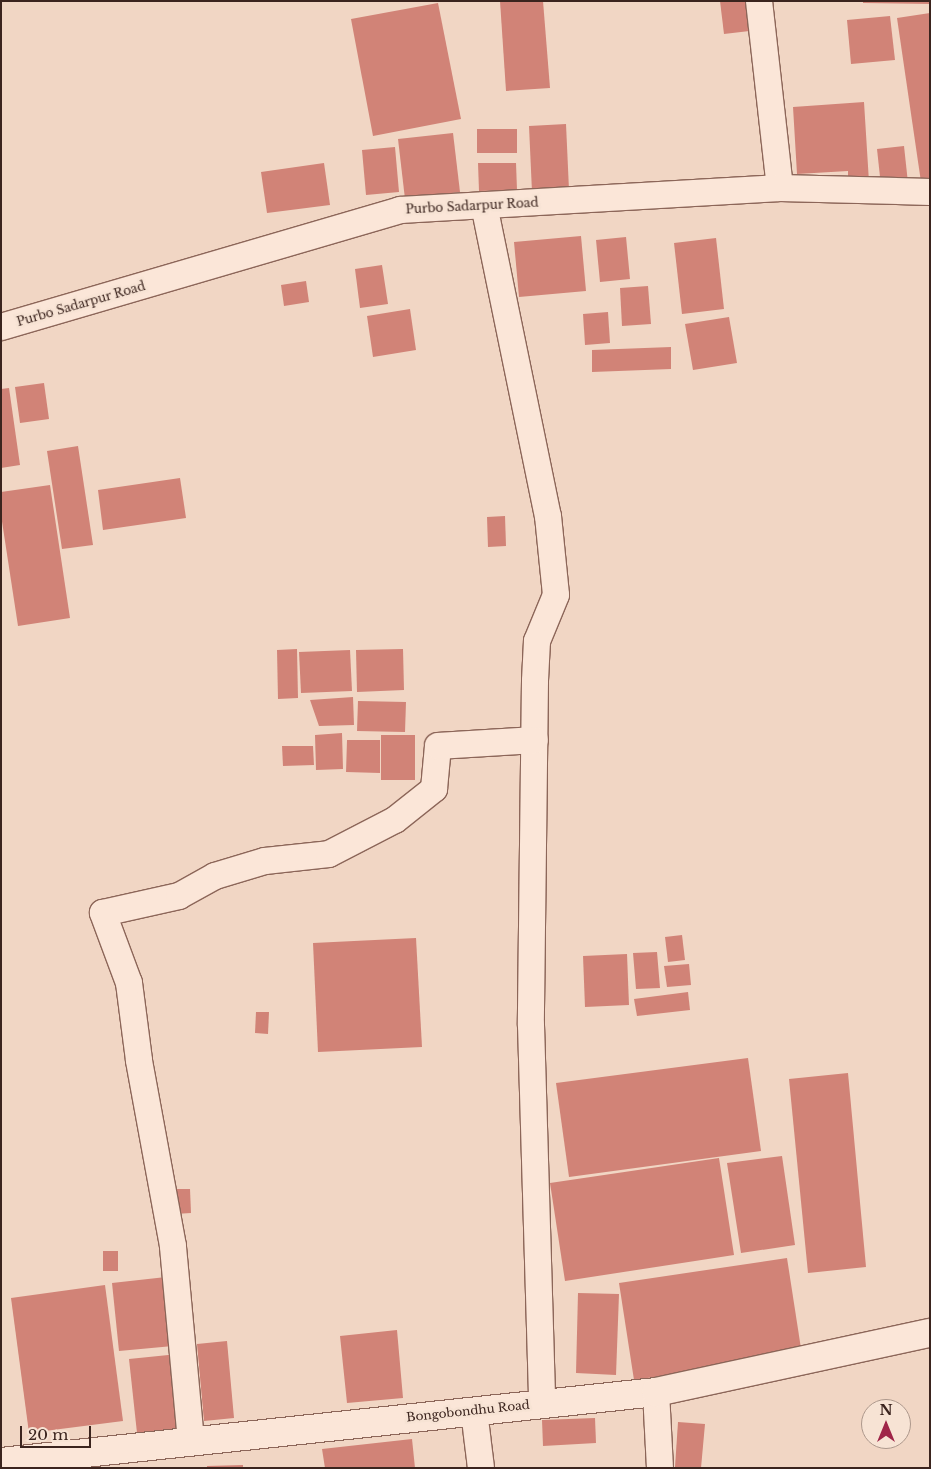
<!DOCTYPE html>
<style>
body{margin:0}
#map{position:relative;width:931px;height:1469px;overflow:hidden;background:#f1d6c4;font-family:"Libre Baskerville",serif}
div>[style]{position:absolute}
.building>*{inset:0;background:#d18377}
.roads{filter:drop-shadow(1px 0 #8c6659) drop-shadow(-1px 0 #8c6659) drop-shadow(0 1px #8c6659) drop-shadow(0 -1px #8c6659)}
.minor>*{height:26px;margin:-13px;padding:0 13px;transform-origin:13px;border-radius:13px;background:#fbe6d8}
.tertiary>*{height:28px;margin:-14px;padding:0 14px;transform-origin:14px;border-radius:14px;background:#fbe6d8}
span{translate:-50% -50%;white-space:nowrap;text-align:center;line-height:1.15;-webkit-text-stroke:5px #f7e3d4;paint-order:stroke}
.street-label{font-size:12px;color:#3b241e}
.frame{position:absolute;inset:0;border:2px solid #3b241e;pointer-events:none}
.north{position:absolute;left:861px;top:1399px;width:50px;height:50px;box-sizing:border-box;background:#f7e3d4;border:1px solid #ac978b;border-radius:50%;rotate:0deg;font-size:14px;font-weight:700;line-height:20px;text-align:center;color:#3b241e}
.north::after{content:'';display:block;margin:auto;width:18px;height:22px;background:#9f2548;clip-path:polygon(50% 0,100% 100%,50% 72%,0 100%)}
.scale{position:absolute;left:20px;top:1426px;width:71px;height:22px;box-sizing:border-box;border:2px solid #3b241e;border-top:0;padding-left:6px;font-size:15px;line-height:18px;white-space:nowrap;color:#3b241e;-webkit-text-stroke:4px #f7e3d4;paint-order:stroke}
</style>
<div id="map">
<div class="building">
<i style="clip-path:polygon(500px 1px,543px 1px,550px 88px,506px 91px)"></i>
<i style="clip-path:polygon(720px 1px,755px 1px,758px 30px,724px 34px)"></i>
<i style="clip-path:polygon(863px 1px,930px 1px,930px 4px,863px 3px)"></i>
<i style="clip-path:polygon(438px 3px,461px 119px,373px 136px,351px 19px)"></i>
<i style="clip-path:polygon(930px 13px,930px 181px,921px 182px,897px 18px)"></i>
<i style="clip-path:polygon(890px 16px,895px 60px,851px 64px,847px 20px)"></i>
<i style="clip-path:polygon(864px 102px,869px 182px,848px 183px,848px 171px,797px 174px,793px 107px)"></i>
<i style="clip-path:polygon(566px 124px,569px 190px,532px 192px,529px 126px)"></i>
<i style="clip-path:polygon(477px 129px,517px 129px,517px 153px,477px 153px)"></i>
<i style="clip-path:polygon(453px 133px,460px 192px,405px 199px,398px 139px)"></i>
<i style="clip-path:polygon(904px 146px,908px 183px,881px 186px,877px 149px)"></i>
<i style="clip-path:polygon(395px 147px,399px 192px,366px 195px,362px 150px)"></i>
<i style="clip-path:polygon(324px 163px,330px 205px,267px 213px,261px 172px)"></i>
<i style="clip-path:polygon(478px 163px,516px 163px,517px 190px,479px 191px)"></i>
<i style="clip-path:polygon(581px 236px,586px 291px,519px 297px,514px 242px)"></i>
<i style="clip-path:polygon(626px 237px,630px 279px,600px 282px,596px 240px)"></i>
<i style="clip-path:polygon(716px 238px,724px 309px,682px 314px,674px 243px)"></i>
<i style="clip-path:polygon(382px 265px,388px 304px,360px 308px,355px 269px)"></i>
<i style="clip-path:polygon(306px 281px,309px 302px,284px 306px,281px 285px)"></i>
<i style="clip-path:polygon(648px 286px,651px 324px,622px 326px,620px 288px)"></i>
<i style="clip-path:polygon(410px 309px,416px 350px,373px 357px,367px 316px)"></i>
<i style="clip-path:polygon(608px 312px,610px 343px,585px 345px,583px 314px)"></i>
<i style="clip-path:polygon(729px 317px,737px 363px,693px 370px,685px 324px)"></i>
<i style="clip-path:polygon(671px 347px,671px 369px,592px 372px,592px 350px)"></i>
<i style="clip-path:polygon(44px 383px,49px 419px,20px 423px,15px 387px)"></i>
<i style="clip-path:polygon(9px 388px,20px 465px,1px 468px,1px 389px)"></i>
<i style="clip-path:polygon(78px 446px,93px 545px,62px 549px,47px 451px)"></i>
<i style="clip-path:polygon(180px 478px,186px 518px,103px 530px,98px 490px)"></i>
<i style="clip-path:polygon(50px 485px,70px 618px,18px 626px,1px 515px,1px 492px)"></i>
<i style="clip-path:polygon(505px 516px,506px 546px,488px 547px,487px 517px)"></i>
<i style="clip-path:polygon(297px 649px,298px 698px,278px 699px,277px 650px)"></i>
<i style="clip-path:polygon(403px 649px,404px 690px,357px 692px,356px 650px)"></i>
<i style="clip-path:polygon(350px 650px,352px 691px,301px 693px,299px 652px)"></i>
<i style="clip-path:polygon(353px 697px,354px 725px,319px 726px,310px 700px)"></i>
<i style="clip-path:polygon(358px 701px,406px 702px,405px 732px,357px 731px)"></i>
<i style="clip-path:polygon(342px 733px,343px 769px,316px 770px,315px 735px)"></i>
<i style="clip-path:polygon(381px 735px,415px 735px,415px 780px,381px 780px)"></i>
<i style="clip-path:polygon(347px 740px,380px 740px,380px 773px,346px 772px)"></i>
<i style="clip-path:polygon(282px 746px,313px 746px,314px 765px,283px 766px)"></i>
<i style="clip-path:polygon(682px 935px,685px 960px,668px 962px,665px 937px)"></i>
<i style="clip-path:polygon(416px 938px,422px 1047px,318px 1052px,313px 943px)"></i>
<i style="clip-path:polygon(657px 952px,660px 988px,636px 989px,633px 953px)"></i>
<i style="clip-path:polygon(627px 954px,629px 1005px,585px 1007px,583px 956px)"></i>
<i style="clip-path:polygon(689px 964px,691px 985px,667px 987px,664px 966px)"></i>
<i style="clip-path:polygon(688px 992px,690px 1010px,637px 1016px,634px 999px)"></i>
<i style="clip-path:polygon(256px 1012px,269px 1012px,268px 1034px,255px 1033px)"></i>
<i style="clip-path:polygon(748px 1058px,761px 1151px,569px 1177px,556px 1083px)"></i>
<i style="clip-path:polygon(848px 1073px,866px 1267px,808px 1273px,789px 1079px)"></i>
<i style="clip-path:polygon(782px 1156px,795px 1245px,741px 1253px,727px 1163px)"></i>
<i style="clip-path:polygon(719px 1158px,734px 1255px,565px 1281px,550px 1183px)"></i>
<i style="clip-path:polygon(174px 1189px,190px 1189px,191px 1213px,175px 1214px)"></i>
<i style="clip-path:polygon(103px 1251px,118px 1251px,118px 1271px,103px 1271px)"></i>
<i style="clip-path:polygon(787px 1258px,802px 1355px,634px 1380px,619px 1283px)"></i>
<i style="clip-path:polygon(166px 1277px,173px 1346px,119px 1351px,112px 1283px)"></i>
<i style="clip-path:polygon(105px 1285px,123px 1421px,29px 1433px,11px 1298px)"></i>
<i style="clip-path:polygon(578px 1293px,619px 1294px,616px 1375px,576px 1373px)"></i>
<i style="clip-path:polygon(397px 1330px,403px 1398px,347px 1403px,340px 1336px)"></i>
<i style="clip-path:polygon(227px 1341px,234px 1418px,204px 1421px,197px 1344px)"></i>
<i style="clip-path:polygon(188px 1353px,195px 1427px,137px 1433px,129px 1359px)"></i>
<i style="clip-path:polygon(595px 1418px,596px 1443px,543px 1446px,542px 1420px)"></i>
<i style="clip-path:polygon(678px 1422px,705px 1424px,701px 1468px,675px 1467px)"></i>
<i style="clip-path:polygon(412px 1439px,415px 1468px,325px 1468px,322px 1449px)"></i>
<i style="clip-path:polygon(243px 1465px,243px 1468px,207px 1468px,207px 1466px)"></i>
</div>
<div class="roads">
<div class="minor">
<i style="left:759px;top:1px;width:188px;rotate:83.6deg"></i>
<i style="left:484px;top:205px;width:318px;rotate:78.4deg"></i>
<i style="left:548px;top:516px;width:79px;rotate:84.2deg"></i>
<i style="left:556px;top:595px;width:50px;rotate:112.4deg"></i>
<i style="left:537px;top:641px;width:40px;rotate:92.9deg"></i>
<i style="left:535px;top:681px;width:344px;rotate:90.7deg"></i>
<i style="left:531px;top:1025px;width:378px;rotate:88.3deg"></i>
<i style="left:1px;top:327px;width:416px;rotate:-16.3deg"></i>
<i style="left:400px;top:210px;width:381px;rotate:-3.3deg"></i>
<i style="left:780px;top:188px;width:150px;rotate:1.5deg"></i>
<i style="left:656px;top:1392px;width:76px;rotate:87deg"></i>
<i style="left:474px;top:1411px;width:57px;rotate:83deg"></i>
<i style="left:191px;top:1441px;width:196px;rotate:-95.3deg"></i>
<i style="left:173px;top:1246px;width:189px;rotate:-100.4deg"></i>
<i style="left:139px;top:1060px;width:78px;rotate:-97.4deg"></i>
<i style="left:129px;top:983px;width:75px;rotate:-110.4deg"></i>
<i style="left:103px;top:913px;width:78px;rotate:-12.6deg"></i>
<i style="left:179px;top:896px;width:41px;rotate:-29.1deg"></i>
<i style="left:215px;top:876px;width:52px;rotate:-16.7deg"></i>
<i style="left:265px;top:861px;width:64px;rotate:-6.2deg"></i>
<i style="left:329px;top:854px;width:74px;rotate:-27.3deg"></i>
<i style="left:395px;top:820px;width:50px;rotate:-38.5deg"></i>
<i style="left:434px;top:789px;width:43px;rotate:-84.7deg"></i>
<i style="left:438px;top:746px;width:97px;rotate:-3.5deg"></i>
</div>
<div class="tertiary">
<i style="left:1px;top:1462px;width:659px;rotate:-6.1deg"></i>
<i style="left:656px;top:1392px;width:280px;rotate:-12.2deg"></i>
</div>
</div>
<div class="street-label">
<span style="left:472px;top:206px;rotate:-3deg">Purbo Sadarpur Road</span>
<span style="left:81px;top:304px;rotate:-16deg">Purbo Sadarpur Road</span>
<span style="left:468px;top:1411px;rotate:-6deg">Bongobondhu Road</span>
</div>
<div class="frame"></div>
<div class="north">N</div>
<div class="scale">20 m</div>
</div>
